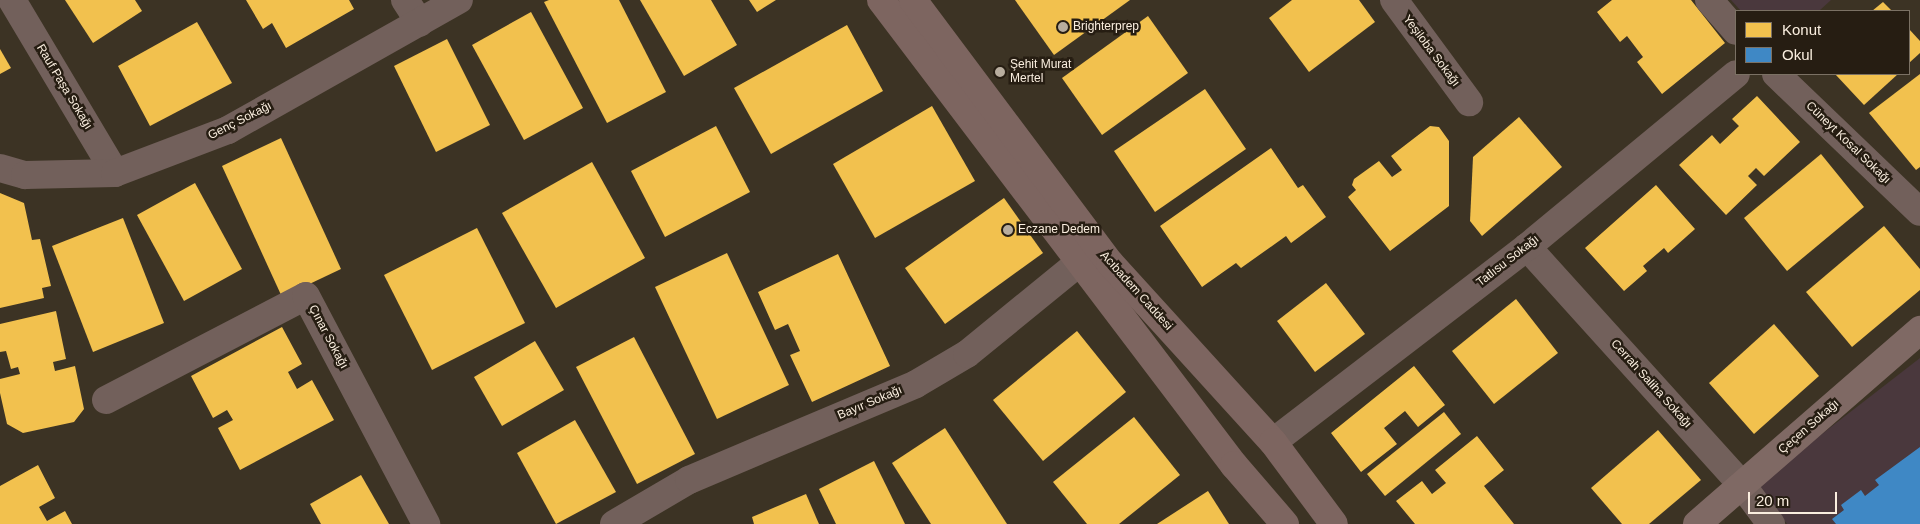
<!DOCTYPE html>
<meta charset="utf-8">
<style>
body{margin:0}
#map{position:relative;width:1920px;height:524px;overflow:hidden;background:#3c3324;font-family:Arial,sans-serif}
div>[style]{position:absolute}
.education>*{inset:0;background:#4a383d}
.homes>*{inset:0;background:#f2c14e}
.schools>*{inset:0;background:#3f88c5}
.minor>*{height:28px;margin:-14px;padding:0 14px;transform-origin:14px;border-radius:14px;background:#72605b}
.secondary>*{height:28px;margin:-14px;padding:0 14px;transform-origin:14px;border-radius:14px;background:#7f6964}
.primary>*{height:28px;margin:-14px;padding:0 14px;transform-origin:14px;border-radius:14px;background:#7d6560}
.dots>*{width:14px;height:14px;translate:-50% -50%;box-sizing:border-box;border:2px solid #261d12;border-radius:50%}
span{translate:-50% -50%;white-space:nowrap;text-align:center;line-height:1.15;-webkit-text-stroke:5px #261d12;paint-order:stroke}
.poi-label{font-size:12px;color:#faeedf}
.left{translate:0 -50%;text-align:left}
.street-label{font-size:12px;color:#faeedf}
.legend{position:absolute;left:1735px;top:10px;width:175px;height:65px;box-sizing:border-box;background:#261d12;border:1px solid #7b7164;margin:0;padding:6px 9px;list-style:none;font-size:15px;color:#faeedf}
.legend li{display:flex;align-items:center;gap:10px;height:25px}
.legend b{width:25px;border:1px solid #7b7164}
.scale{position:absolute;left:1748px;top:492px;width:89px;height:22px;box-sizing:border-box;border:2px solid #faeedf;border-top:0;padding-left:6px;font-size:15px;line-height:18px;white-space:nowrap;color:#faeedf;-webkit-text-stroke:4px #261d12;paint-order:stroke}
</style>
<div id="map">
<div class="education">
<i style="clip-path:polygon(1731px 0,1831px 0,1819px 11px,1741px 11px)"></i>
<i style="clip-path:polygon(1920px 358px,1920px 524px,1787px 524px,1756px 485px)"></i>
</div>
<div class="homes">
<i style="clip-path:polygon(65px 0,135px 0,142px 11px,93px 43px)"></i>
<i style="clip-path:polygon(246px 0,349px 0,354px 9px,286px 48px,272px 23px,263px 29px)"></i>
<i style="clip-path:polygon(549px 0,619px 0,666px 92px,607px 123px,544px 2px)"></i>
<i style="clip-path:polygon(640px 0,711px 0,737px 45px,684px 76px)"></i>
<i style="clip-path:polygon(749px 0,776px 0,757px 12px)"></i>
<i style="clip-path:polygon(1015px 0,1130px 0,1054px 55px)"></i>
<i style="clip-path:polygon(1292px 0,1359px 0,1375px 22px,1309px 72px,1269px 18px)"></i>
<i style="clip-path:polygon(1612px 0,1691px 0,1725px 43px,1662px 94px,1637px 62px,1643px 57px,1627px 36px,1620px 42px,1597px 12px)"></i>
<i style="clip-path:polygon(1883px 2px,1892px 11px,1872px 11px)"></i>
<i style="clip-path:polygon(531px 12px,583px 108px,524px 140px,472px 45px)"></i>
<i style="clip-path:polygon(1148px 16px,1188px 73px,1102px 135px,1062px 78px)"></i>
<i style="clip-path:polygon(197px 22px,232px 83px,150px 126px,118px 66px)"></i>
<i style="clip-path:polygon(847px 25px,883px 91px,771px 154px,734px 88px)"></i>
<i style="clip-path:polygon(1909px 29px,1920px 41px,1920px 53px,1909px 63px)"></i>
<i style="clip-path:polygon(447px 39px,490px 125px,436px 152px,394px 66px)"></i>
<i style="clip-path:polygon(0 49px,11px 68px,0 74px)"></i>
<i style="clip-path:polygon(1835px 74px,1898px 74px,1864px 105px)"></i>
<i style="clip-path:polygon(1920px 74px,1920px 167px,1916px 170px,1869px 113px)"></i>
<i style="clip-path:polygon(1205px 89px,1246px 149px,1155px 212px,1114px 151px)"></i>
<i style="clip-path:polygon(1757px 96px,1800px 142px,1764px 176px,1756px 168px,1748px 176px,1757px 185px,1726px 215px,1679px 165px,1712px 135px,1720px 144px,1739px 126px,1732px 119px)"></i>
<i style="clip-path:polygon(932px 106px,975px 181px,875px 238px,833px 164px)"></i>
<i style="clip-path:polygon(1519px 117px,1562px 167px,1482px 236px,1470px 221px,1473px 157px)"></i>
<i style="clip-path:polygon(716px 126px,750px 192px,665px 237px,631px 171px)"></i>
<i style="clip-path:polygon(1430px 126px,1439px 127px,1449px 141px,1449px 206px,1390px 251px,1348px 197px,1356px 190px,1352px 185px,1354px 179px,1379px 161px,1392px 177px,1402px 170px,1391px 156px)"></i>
<i style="clip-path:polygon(281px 138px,341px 269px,282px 297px,222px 166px)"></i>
<i style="clip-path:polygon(1271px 148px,1298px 188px,1303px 185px,1326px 217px,1291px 243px,1286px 236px,1241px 268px,1236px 263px,1202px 287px,1160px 226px)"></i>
<i style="clip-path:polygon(1821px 154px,1864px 207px,1787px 271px,1744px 218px)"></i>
<i style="clip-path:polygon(592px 162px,645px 258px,556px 308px,502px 213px)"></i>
<i style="clip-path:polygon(195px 183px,242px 269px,184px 301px,137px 215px)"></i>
<i style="clip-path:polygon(1656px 185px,1695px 229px,1668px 253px,1664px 248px,1643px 266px,1647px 271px,1624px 291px,1585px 248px)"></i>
<i style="clip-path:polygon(0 193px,24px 203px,32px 240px,40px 239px,51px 286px,42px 288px,44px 298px,0 308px)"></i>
<i style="clip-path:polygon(1004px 198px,1043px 253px,945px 324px,905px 268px)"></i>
<i style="clip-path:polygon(123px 218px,164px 323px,93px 352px,52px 246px)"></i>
<i style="clip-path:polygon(1884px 226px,1920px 269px,1920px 290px,1852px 347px,1806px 292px)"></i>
<i style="clip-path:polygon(477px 228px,525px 323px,432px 370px,384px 275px)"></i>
<i style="clip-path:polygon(727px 253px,789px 385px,717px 419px,655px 287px)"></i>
<i style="clip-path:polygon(838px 254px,890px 366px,812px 402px,790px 355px,800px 351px,788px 324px,775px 330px,758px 292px)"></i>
<i style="clip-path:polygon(1326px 283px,1365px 334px,1315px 372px,1277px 321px)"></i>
<i style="clip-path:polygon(1516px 299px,1558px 353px,1494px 404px,1452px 351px)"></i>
<i style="clip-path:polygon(56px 311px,66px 359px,53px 362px,55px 371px,75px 366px,84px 409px,74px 422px,23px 433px,7px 424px,0 393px,0 379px,20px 374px,18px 367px,11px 369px,6px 351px,0 352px,0 324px)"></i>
<i style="clip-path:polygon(1774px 324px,1819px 376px,1754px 434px,1709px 383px)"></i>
<i style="clip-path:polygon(282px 327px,302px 364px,288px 372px,297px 389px,312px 380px,334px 420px,240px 470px,218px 428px,233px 420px,227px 410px,213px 418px,191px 376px)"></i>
<i style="clip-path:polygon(1077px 331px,1126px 392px,1043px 461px,993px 400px)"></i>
<i style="clip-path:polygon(634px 337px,695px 454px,637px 484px,576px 367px)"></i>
<i style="clip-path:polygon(535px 341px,564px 390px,502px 426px,474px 377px)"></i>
<i style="clip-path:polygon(1414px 366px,1445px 405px,1418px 427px,1405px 411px,1384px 428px,1397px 444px,1361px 472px,1331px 433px)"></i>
<i style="clip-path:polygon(1444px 412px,1461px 434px,1385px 496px,1367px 474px)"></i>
<i style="clip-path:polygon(1134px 417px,1180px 475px,1119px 524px,1087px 524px,1053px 482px)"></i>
<i style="clip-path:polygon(575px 420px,616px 492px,556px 524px,517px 453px)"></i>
<i style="clip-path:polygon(945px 428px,1007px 524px,931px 524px,892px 463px)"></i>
<i style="clip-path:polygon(1658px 430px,1701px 480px,1649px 524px,1622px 524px,1591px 488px)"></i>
<i style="clip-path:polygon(1477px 436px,1504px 470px,1484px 486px,1514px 524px,1415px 524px,1396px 501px,1422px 481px,1432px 494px,1446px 483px,1435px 470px)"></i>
<i style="clip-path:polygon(874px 461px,905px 524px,836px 524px,819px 489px)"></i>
<i style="clip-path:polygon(38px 465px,55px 498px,39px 507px,47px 521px,65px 511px,72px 524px,0 524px,0 486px)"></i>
<i style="clip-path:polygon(361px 475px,389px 524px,321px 524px,310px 504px)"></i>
<i style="clip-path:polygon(1208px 491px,1229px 524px,1157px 524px)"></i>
<i style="clip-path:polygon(806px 494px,819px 524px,754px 524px,752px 517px)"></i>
</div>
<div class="schools">
<i style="clip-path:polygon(1920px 447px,1920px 524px,1836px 524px,1832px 519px,1844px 510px,1841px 505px,1861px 490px,1865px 496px,1879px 485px,1875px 480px)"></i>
</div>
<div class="minor">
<i style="left:12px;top:0;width:201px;rotate:59.2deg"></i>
<i style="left:405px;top:0;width:27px;rotate:57deg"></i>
<i style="left:1394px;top:0;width:127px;rotate:53.7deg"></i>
<i style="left:1709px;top:0;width:41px;rotate:48.9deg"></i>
<i style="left:1776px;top:74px;width:199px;rotate:43.8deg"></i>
<i style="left:0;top:168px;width:26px;rotate:16deg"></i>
<i style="left:25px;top:175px;width:90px;rotate:-1.3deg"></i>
<i style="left:115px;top:173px;width:121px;rotate:-20.8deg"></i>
<i style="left:228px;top:130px;width:265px;rotate:-29.4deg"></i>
<i style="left:1527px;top:247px;width:321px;rotate:47.9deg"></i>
<i style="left:1742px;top:485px;width:49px;rotate:53.4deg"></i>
<i style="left:106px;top:400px;width:225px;rotate:-27.5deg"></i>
<i style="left:306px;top:296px;width:258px;rotate:62.2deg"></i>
<i style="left:1273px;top:442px;width:320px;rotate:-37.5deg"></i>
<i style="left:1527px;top:247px;width:271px;rotate:-39.6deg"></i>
<i style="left:614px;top:524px;width:87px;rotate:-30.4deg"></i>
<i style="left:689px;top:480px;width:246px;rotate:-22.9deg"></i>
<i style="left:916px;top:384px;width:59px;rotate:-30.5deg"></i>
<i style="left:967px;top:354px;width:146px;rotate:-39.2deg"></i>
<i style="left:1080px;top:262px;width:24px;rotate:2deg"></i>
</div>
<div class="secondary">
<i style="left:1697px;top:524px;width:296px;rotate:-41deg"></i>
</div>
<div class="primary">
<i style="left:881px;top:0;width:584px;rotate:52.8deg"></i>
<i style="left:1234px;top:465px;width:78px;rotate:49.2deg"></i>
<i style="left:913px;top:0;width:329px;rotate:53.2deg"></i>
<i style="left:1110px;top:263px;width:242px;rotate:47.7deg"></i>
<i style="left:1273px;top:442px;width:102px;rotate:53.4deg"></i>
</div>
<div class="dots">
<i style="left:1063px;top:27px;background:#b8ad9e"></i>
<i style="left:1000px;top:72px;background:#b8ad9e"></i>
<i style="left:1008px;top:230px;background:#b8ad9e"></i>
</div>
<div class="poi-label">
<span class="left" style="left:1073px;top:27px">Brighterprep</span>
<span class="left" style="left:1010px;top:72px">Şehit Murat<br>Mertel</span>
<span class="left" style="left:1018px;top:230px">Eczane Dedem</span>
</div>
<div class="street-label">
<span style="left:1431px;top:51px;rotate:53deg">Yeşiloba Sokağı</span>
<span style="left:64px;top:87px;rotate:59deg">Rauf Paşa Sokağı</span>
<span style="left:240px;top:121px;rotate:-27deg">Genç Sokağı</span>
<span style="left:1848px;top:143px;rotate:44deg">Cüneyt Kosal Sokağı</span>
<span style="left:1508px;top:261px;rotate:-38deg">Tatlısu Sokağı</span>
<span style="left:1136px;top:291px;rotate:48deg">Acıbadem Caddesi</span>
<span style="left:328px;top:337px;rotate:62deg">Çınar Sokağı</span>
<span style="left:1651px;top:384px;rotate:48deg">Cerrah Saliha Sokağı</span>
<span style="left:870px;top:403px;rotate:-23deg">Bayır Sokağı</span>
<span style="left:1809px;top:427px;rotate:-41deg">Çeçen Sokağı</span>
</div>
<ul class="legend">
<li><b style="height:14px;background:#f2c14e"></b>Konut</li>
<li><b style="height:14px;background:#3f88c5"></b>Okul</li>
</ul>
<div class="scale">20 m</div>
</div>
